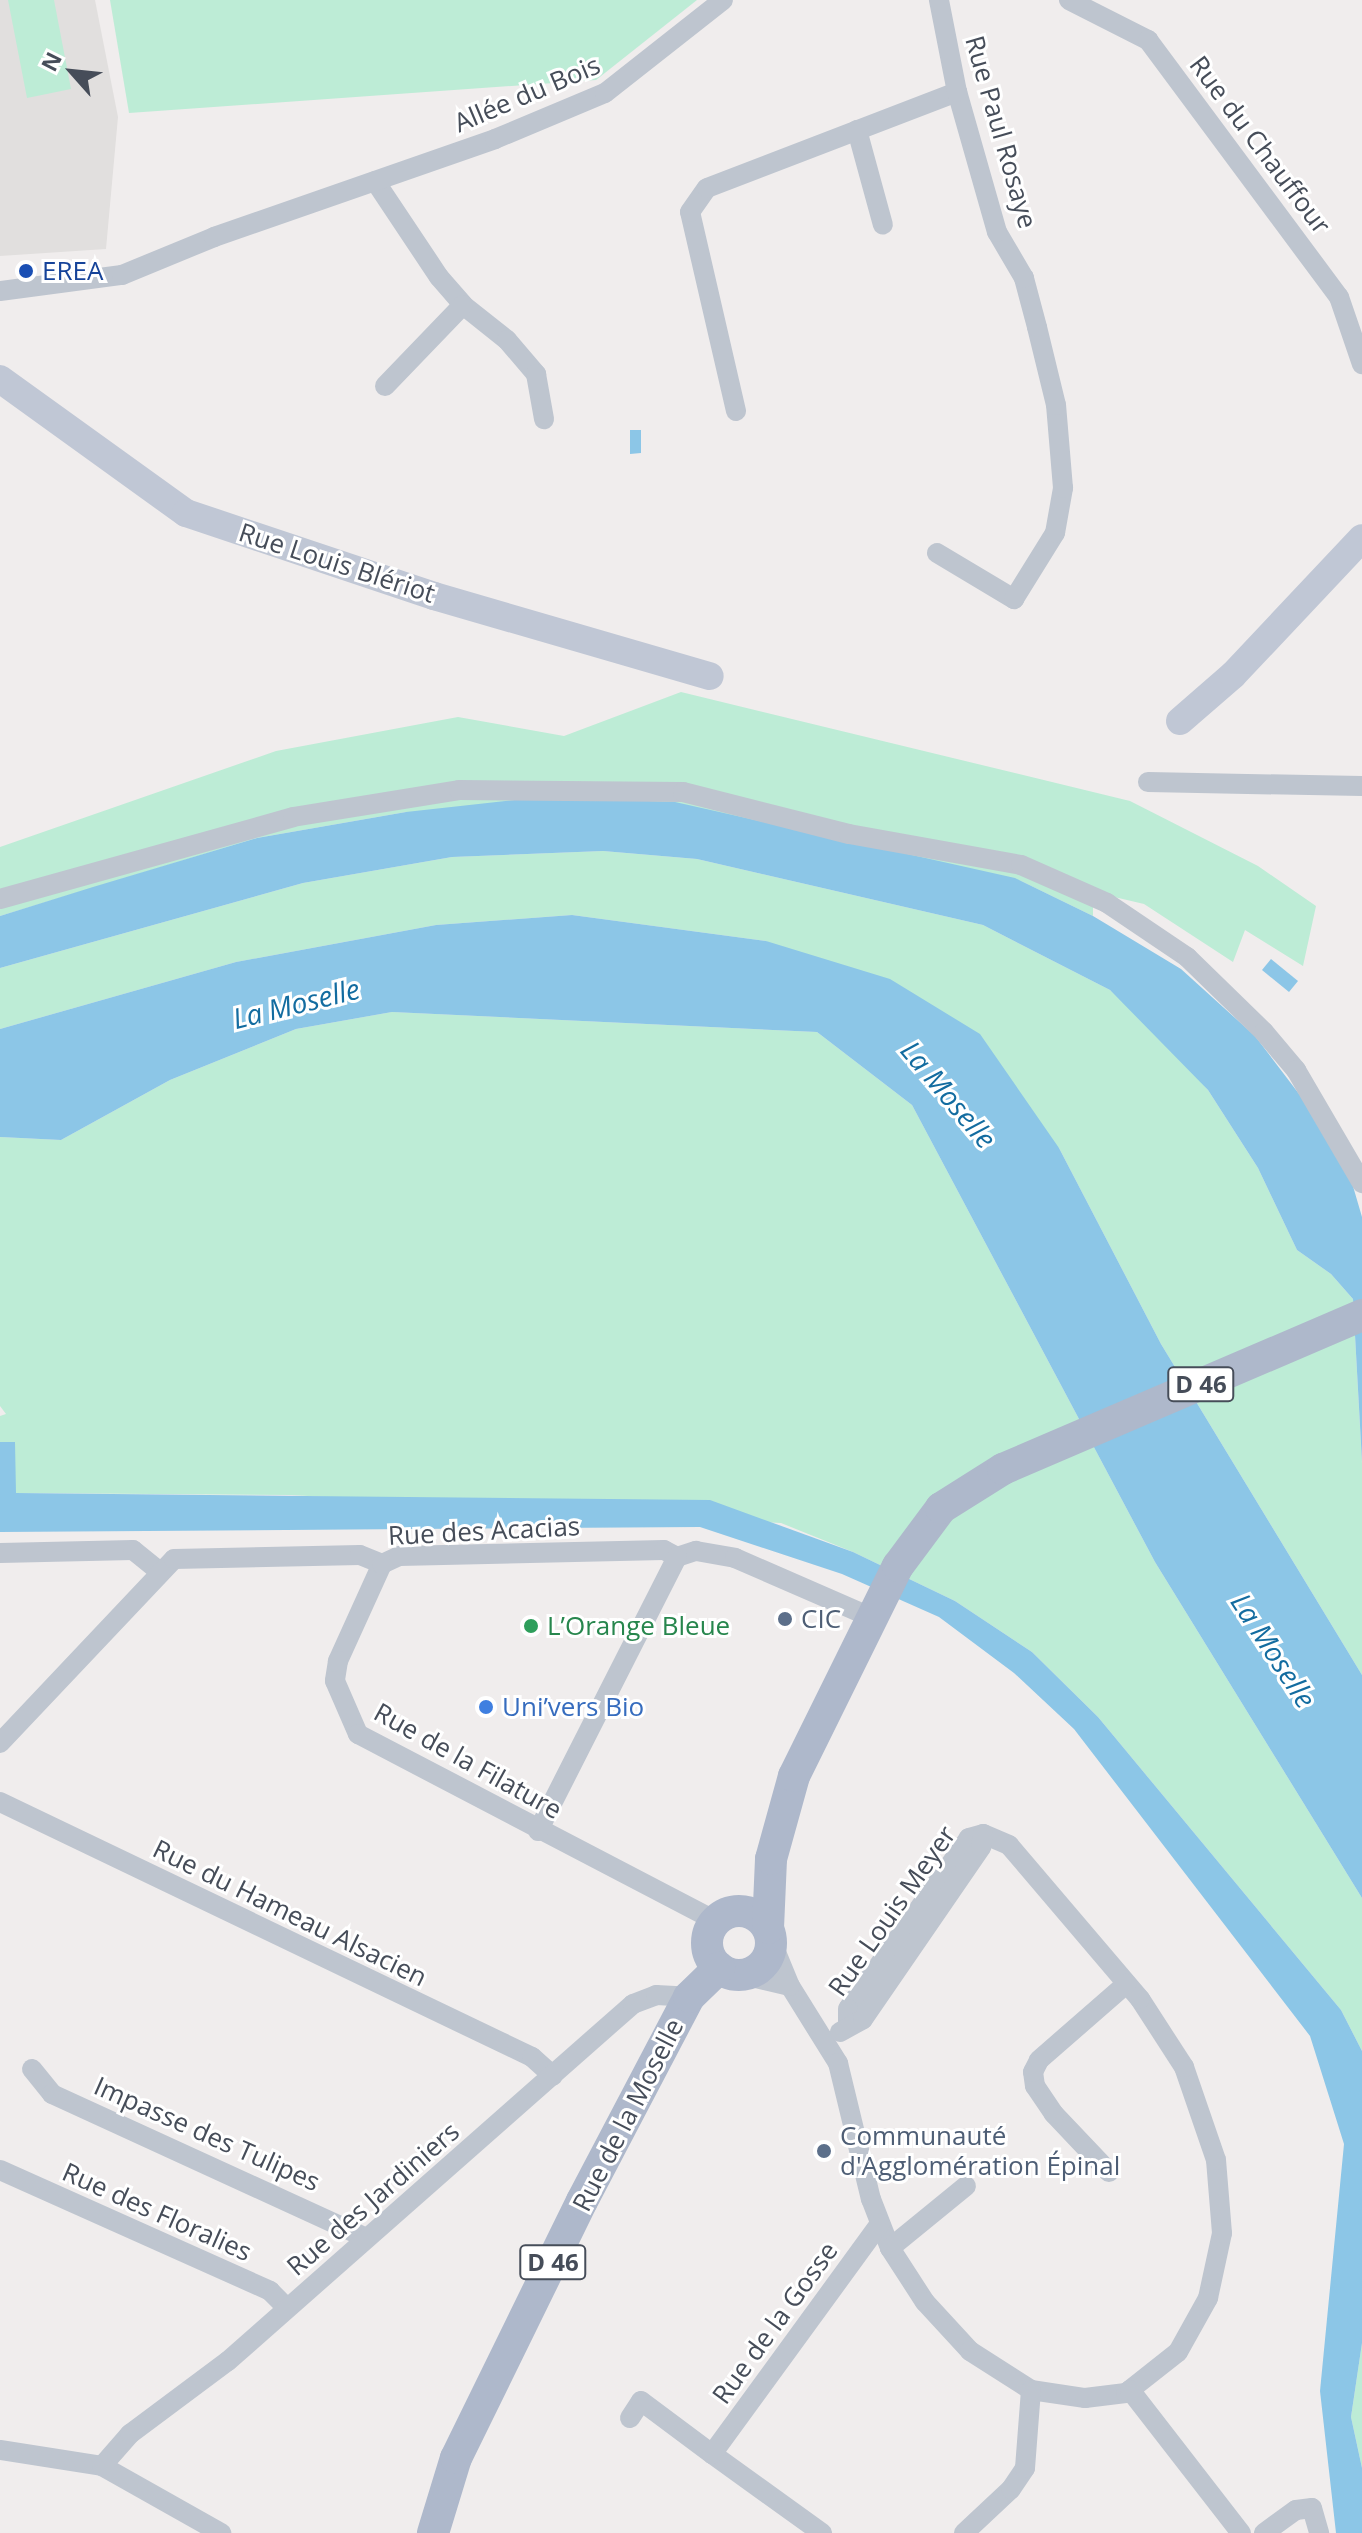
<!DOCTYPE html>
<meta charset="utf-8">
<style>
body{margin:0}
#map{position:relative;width:1362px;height:2533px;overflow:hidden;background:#f0eded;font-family:"Open Sans",sans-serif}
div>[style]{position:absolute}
.education>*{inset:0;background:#e1dfde}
.green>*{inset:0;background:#bdecd6}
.water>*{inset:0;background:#8cc6e7}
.street>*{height:20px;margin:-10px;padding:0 10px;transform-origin:10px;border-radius:10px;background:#bec5cf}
.secondary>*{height:28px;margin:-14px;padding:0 14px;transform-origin:14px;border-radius:14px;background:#c0c7d5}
.primary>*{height:32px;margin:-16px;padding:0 16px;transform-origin:16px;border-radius:16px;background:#aeb8cb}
.primary>.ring{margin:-16px;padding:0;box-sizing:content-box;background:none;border:32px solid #aeb8cb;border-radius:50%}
.dots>*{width:22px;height:22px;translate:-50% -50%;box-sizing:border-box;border:4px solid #fff;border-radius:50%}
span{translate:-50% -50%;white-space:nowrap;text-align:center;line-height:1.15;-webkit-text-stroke:6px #fff;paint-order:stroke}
.shield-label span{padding:2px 6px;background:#fff;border:2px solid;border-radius:6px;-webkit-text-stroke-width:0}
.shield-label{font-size:24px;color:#464d59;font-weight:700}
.street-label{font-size:26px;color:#464d59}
.transit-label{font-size:26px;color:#164399}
.left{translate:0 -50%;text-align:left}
.service-label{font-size:26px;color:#4e5e75}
.leisure-label{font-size:26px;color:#27864d}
.shop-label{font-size:26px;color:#366cbe}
.water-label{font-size:28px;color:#136ca0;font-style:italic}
.north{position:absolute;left:32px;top:32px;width:80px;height:80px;-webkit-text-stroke:6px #fff;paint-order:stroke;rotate:297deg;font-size:22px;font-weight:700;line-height:32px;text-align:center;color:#464d59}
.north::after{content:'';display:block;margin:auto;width:28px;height:36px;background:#464d59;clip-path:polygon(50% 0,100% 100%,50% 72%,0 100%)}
</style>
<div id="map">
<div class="education">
<i style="clip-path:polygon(0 0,95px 0,118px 117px,106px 249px,0 256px)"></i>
</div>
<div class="green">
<i style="clip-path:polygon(8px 0,54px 0,71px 89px,27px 98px)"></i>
<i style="clip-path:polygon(110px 0,697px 0,596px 80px,129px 113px)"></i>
<i style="clip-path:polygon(681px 692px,1130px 801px,1258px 866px,1316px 906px,1303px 966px,1245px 930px,1233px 962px,1144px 904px,1093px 892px,1093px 916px,1021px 881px,776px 825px,406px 812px,257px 838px,0 916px,0 847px,276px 751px,458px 717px,564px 736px)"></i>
<i style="clip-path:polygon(603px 851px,697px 859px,983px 925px,1110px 990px,1161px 1038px,1208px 1090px,1258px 1168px,1297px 1250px,1331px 1274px,1353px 1299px,1362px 1463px,1362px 1675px,1161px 1344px,1059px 1148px,766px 941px,572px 915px,436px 925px,236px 962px,0 1029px,0 968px,303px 883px,452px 857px)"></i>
<i style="clip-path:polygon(392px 1012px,817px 1032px,912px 1105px,1155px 1562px,1362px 1898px,1362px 2051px,1341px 2010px,1098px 1717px,1032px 1652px,955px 1601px,853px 1552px,781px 1523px,291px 1495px,15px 1493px,15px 1442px,0 1442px,0 1416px,6px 1414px,0 1406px,0 1137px,61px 1140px,170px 1080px,296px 1029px)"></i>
<i style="clip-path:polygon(1362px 2343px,1362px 2468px,1351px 2417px)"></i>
</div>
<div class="water">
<i style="clip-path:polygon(630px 430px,641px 430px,641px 453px,630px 454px)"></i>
<i style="clip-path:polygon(542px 797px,675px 802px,1015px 878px,1093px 916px,1181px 969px,1255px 1036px,1312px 1111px,1350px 1176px,1362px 1217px,1362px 1462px,1353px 1299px,1331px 1274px,1297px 1250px,1258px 1168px,1208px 1090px,1110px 990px,983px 925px,697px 859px,603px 851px,452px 857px,303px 883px,0 968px,0 916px,93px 887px,257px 838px,406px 812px)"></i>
<i style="clip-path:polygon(572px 915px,766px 941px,890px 979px,980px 1034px,1059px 1148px,1161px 1344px,1362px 1675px,1362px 1898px,1155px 1562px,912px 1105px,817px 1032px,392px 1012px,296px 1029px,170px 1080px,61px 1140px,0 1137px,0 1029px,236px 962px,436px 925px)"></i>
<i style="clip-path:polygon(1271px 959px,1298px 981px,1289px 992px,1262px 970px)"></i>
<i style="clip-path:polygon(0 1442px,15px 1442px,16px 1493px,710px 1500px,853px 1552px,955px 1601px,1032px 1652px,1098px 1717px,1341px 2010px,1362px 2051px,1362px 2343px,1351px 2417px,1362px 2468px,1362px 2533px,1336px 2533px,1320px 2391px,1344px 2144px,1310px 2036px,1074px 1729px,1014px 1673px,939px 1617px,842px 1574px,700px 1527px,0 1532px)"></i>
</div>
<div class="street">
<i style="left:1069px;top:0;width:89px;rotate:26.9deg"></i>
<i style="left:1148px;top:40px;width:320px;rotate:53.4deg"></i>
<i style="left:1339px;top:297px;width:71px;rotate:71.1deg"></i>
<i style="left:857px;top:130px;width:98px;rotate:74.7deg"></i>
<i style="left:375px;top:181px;width:115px;rotate:56.3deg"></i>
<i style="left:439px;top:277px;width:37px;rotate:49deg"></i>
<i style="left:463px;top:305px;width:56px;rotate:38.5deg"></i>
<i style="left:507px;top:340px;width:45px;rotate:49.5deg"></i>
<i style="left:536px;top:374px;width:46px;rotate:79.9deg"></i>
<i style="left:0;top:291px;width:123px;rotate:-7.5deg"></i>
<i style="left:122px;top:275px;width:100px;rotate:-22.4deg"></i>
<i style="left:214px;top:237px;width:298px;rotate:-19.2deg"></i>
<i style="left:495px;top:139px;width:119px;rotate:-22.7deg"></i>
<i style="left:605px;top:93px;width:150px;rotate:-38.2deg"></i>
<i style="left:385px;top:386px;width:112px;rotate:-46.1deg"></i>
<i style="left:736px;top:411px;width:204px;rotate:-103deg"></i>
<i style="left:690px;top:212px;width:29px;rotate:-55deg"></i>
<i style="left:707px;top:188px;width:268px;rotate:-21deg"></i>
<i style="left:937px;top:553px;width:90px;rotate:30.9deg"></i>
<i style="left:1014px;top:599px;width:78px;rotate:-58.2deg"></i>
<i style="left:1055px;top:533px;width:46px;rotate:-79.9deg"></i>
<i style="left:1063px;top:488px;width:83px;rotate:-94.8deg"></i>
<i style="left:1056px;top:405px;width:80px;rotate:-103.7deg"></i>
<i style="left:1037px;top:327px;width:51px;rotate:-104.9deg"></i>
<i style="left:1024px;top:278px;width:53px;rotate:-120.4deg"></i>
<i style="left:997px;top:232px;width:146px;rotate:-105.9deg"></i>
<i style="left:957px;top:92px;width:94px;rotate:-101.1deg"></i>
<i style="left:1148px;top:782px;width:214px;rotate:1.1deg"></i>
<i style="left:0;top:899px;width:304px;rotate:-15.6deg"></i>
<i style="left:293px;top:817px;width:168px;rotate:-9.2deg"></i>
<i style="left:459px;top:790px;width:224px;rotate:0.5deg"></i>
<i style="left:683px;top:792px;width:171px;rotate:14.2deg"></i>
<i style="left:849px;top:834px;width:175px;rotate:10.2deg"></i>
<i style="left:1021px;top:865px;width:94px;rotate:23.8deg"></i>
<i style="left:1107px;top:903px;width:97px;rotate:34deg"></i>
<i style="left:1187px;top:957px;width:107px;rotate:44.2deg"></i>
<i style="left:1264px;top:1032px;width:50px;rotate:49.9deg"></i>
<i style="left:1296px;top:1070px;width:131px;rotate:59.7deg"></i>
<i style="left:0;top:1553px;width:133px;rotate:-1.3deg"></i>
<i style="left:133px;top:1550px;width:35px;rotate:39deg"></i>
<i style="left:382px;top:1564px;width:107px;rotate:114.4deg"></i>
<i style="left:338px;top:1661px;width:20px;rotate:99deg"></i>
<i style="left:335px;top:1681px;width:58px;rotate:66.5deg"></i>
<i style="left:358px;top:1734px;width:403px;rotate:27.6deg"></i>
<i style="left:0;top:1743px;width:253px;rotate:-46.6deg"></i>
<i style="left:174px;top:1559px;width:186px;rotate:-1.2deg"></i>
<i style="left:360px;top:1555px;width:24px;rotate:22deg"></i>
<i style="left:382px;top:1564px;width:19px;rotate:-25deg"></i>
<i style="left:399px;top:1556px;width:265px;rotate:-1.3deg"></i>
<i style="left:664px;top:1550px;width:15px;rotate:28deg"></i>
<i style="left:677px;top:1557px;width:20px;rotate:-18deg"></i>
<i style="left:696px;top:1551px;width:40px;rotate:10deg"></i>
<i style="left:735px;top:1558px;width:150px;rotate:23.5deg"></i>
<i style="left:0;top:1802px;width:590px;rotate:25.61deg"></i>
<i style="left:532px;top:2057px;width:28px;rotate:42deg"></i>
<i style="left:538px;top:1831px;width:307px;rotate:-63.1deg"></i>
<i style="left:771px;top:1940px;width:50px;rotate:67.6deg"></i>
<i style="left:790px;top:1986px;width:91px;rotate:58.1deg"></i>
<i style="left:838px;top:2063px;width:140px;rotate:76.4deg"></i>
<i style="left:871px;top:2199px;width:53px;rotate:68.8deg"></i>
<i style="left:890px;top:2248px;width:64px;rotate:57.1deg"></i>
<i style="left:925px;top:2302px;width:67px;rotate:47.4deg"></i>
<i style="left:970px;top:2351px;width:72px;rotate:32.6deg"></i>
<i style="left:1031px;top:2390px;width:55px;rotate:8.4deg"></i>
<i style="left:1085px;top:2398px;width:41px;rotate:-7deg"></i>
<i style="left:1126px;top:2393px;width:66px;rotate:-38.3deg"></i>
<i style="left:1178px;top:2352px;width:62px;rotate:-60.9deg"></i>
<i style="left:1208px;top:2298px;width:66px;rotate:-77.8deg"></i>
<i style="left:1222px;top:2233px;width:73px;rotate:-94.7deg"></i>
<i style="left:1216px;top:2160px;width:98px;rotate:-109deg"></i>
<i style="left:1184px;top:2067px;width:81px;rotate:-122.9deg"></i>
<i style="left:1140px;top:1999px;width:202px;rotate:-130.4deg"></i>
<i style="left:1009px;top:1845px;width:28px;rotate:-157deg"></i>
<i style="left:983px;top:1834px;width:15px;rotate:164deg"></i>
<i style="left:969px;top:1838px;width:209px;rotate:125.3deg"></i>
<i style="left:848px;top:2009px;width:14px;rotate:90deg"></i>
<i style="left:743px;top:1975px;width:48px;rotate:13.2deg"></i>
<i style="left:840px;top:2032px;width:26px;rotate:-29deg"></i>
<i style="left:863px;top:2019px;width:209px;rotate:-55.5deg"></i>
<i style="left:981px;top:1847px;width:13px;rotate:-81deg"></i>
<i style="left:32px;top:2069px;width:32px;rotate:51deg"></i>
<i style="left:52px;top:2094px;width:346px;rotate:24.6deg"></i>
<i style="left:0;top:2170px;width:296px;rotate:24.1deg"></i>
<i style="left:270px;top:2291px;width:24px;rotate:45deg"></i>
<i style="left:1109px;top:2172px;width:80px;rotate:-133.5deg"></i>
<i style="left:1054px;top:2114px;width:34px;rotate:-124deg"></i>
<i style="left:1035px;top:2086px;width:14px;rotate:-98deg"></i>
<i style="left:1033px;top:2072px;width:13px;rotate:-63deg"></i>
<i style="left:1039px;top:2060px;width:116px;rotate:-41.1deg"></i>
<i style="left:890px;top:2248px;width:98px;rotate:-39.2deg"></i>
<i style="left:1130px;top:2390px;width:181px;rotate:52.2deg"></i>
<i style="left:630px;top:2418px;width:20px;rotate:-57deg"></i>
<i style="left:641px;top:2401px;width:89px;rotate:36.7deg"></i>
<i style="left:0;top:2450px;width:103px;rotate:8.9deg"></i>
<i style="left:102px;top:2466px;width:137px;rotate:29.4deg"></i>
<i style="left:102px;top:2466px;width:43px;rotate:-48.8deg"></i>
<i style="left:130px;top:2434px;width:122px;rotate:-36.7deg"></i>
<i style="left:228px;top:2361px;width:540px;rotate:-41.4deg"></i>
<i style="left:633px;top:2004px;width:25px;rotate:-21deg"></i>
<i style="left:656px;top:1995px;width:33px;rotate:3deg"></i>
<i style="left:822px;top:2533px;width:135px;rotate:-144.3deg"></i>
<i style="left:712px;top:2454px;width:285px;rotate:-53.9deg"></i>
<i style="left:964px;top:2533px;width:64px;rotate:-43.1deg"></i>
<i style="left:1011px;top:2489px;width:25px;rotate:-56deg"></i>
<i style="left:1025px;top:2468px;width:78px;rotate:-85.6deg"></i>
<i style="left:1264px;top:2533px;width:39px;rotate:-36deg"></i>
<i style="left:1296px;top:2510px;width:16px;rotate:-7deg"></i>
<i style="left:1312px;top:2508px;width:26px;rotate:74deg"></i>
</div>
<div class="secondary">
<i style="left:0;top:379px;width:229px;rotate:35.8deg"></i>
<i style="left:186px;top:513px;width:262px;rotate:18.5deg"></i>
<i style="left:434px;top:596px;width:287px;rotate:16.2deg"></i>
<i style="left:1180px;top:721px;width:70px;rotate:-41deg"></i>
<i style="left:1233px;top:675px;width:188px;rotate:-46.7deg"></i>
</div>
<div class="primary">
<i class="ring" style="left:707px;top:1911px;width:32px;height:32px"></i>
<i style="left:768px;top:1928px;width:69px;rotate:-87.5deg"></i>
<i style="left:771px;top:1859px;width:86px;rotate:-74.5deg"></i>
<i style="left:794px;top:1776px;width:234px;rotate:-63.7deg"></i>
<i style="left:898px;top:1566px;width:72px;rotate:-53.4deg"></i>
<i style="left:941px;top:1508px;width:73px;rotate:-32.2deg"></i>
<i style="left:1003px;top:1469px;width:391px;rotate:-23.2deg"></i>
<i style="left:433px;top:2533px;width:78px;rotate:-73deg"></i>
<i style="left:456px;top:2458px;width:286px;rotate:-63.9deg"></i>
<i style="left:582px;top:2201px;width:230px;rotate:-62.3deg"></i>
<i style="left:689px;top:1997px;width:42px;rotate:-44deg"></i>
</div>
<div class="dots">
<i style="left:26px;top:271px;background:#1a4fb4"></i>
<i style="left:785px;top:1619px;background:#5c6f8a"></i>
<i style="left:531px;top:1626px;background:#2e9e5b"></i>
<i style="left:486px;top:1707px;background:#3f7fe0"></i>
<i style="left:824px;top:2151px;background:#5c6f8a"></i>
</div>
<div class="shield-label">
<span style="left:1201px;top:1384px">D 46</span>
<span style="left:553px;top:2262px">D 46</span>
</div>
<div class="street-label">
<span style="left:527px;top:94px;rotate:-23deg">Allée du Bois</span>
<span style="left:1001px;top:132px;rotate:74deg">Rue Paul Rosaye</span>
<span style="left:1260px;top:145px;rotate:53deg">Rue du Chauffour</span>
<span style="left:337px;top:563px;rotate:18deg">Rue Louis Blériot</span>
<span style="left:484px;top:1531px;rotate:-3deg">Rue des Acacias</span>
<span style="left:468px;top:1761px;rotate:29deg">Rue de la Filature</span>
<span style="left:892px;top:1911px;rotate:-55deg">Rue Louis Meyer</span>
<span style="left:290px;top:1913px;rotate:26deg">Rue du Hameau Alsacien</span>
<span style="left:628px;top:2115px;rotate:-63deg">Rue de la Moselle</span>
<span style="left:207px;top:2134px;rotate:24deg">Impasse des Tulipes</span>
<span style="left:373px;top:2199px;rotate:-41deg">Rue des Jardiniers</span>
<span style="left:157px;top:2212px;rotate:24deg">Rue des Floralies</span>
<span style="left:775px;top:2323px;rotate:-54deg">Rue de la Gosse</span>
</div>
<div class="transit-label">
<span class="left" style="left:42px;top:271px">EREA</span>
</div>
<div class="service-label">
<span class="left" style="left:801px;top:1619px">CIC</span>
<span class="left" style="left:840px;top:2151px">Communauté<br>d'Agglomération Épinal</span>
</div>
<div class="leisure-label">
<span class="left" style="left:547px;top:1626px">L’Orange Bleue</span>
</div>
<div class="shop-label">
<span class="left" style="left:502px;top:1707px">Uni’vers Bio</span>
</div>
<div class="water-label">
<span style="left:296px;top:1003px;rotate:-14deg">La Moselle</span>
<span style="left:949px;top:1094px;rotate:50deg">La Moselle</span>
<span style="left:1274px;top:1650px;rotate:57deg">La Moselle</span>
</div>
<div class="north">N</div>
</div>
